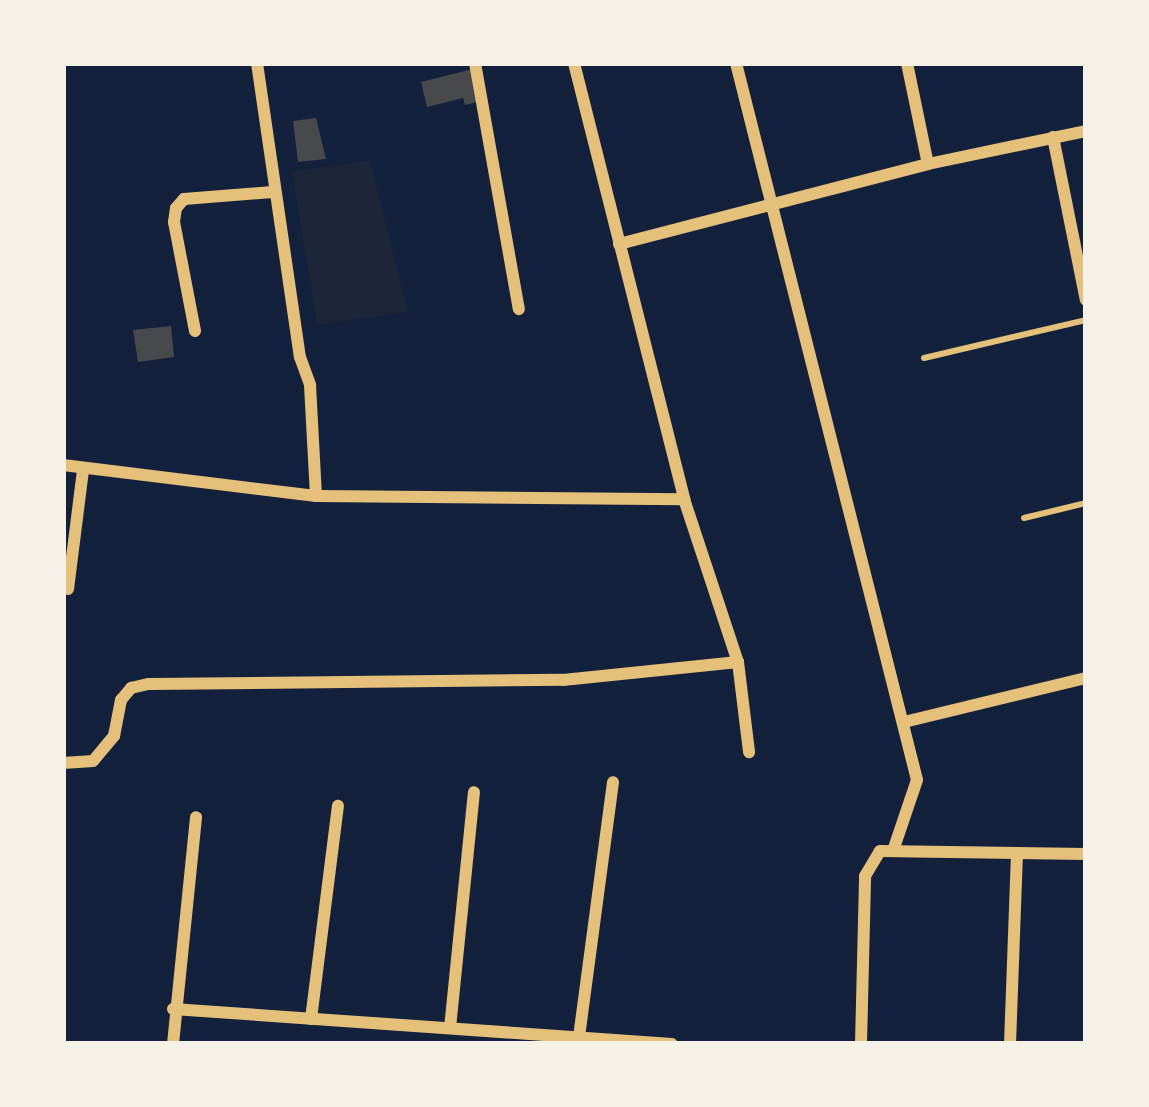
<!DOCTYPE html>
<style>
body{margin:0}
#map{position:relative;width:1149px;height:1107px;overflow:hidden;background:#14213d;font-family:Literata,serif}
div>[style]{position:absolute}
.green>*{inset:0;background:#1d2539}
.building>*{inset:0;background:#48494c}
.service>*{height:6px;margin:-3px;padding:0 3px;transform-origin:3px;border-radius:3px;background:#e5c07b}
.minor>*{height:12px;margin:-6px;padding:0 6px;transform-origin:6px;border-radius:6px;background:#e5c07b}
span{translate:-50% -50%;white-space:nowrap;text-align:center;line-height:1.15;-webkit-text-stroke:9px #f6f1e7;paint-order:stroke}
.frame{position:absolute;inset:0;border:66px solid #f6f1e7;pointer-events:none}
</style>
<div id="map">
<div class="green">
<i style="clip-path:polygon(370px 160px,408px 312px,317px 325px,292px 172px)"></i>
</div>
<div class="building">
<i style="clip-path:polygon(473px 69px,481px 101px,465px 105px,463px 98px,427px 107px,421px 82px)"></i>
<i style="clip-path:polygon(316px 118px,326px 159px,298px 162px,293px 121px)"></i>
<i style="clip-path:polygon(171px 326px,174px 357px,138px 362px,133px 330px)"></i>
</div>
<div class="service">
<i style="left:924px;top:358px;width:166px;rotate:-13.2deg"></i>
<i style="left:1024px;top:518px;width:64px;rotate:-13.6deg"></i>
</div>
<div class="minor">
<i style="left:257px;top:63px;width:297px;rotate:81.7deg"></i>
<i style="left:300px;top:357px;width:30px;rotate:70deg"></i>
<i style="left:310px;top:385px;width:111px;rotate:86.9deg"></i>
<i style="left:475px;top:63px;width:250px;rotate:79.9deg"></i>
<i style="left:574px;top:63px;width:450px;rotate:75.8deg"></i>
<i style="left:684px;top:499px;width:172px;rotate:71.7deg"></i>
<i style="left:738px;top:662px;width:91px;rotate:83deg"></i>
<i style="left:736px;top:63px;width:739px;rotate:75.83deg"></i>
<i style="left:917px;top:780px;width:72px;rotate:108.7deg"></i>
<i style="left:907px;top:63px;width:103px;rotate:78.3deg"></i>
<i style="left:1053px;top:137px;width:166px;rotate:78.6deg"></i>
<i style="left:619px;top:244px;width:319px;rotate:-14.5deg"></i>
<i style="left:928px;top:164px;width:161px;rotate:-11.8deg"></i>
<i style="left:195px;top:331px;width:111px;rotate:-100.9deg"></i>
<i style="left:174px;top:222px;width:14px;rotate:-82deg"></i>
<i style="left:176px;top:208px;width:12px;rotate:-48deg"></i>
<i style="left:184px;top:199px;width:89px;rotate:-4.5deg"></i>
<i style="left:63px;top:465px;width:255px;rotate:7deg"></i>
<i style="left:316px;top:496px;width:368px;rotate:0.5deg"></i>
<i style="left:68px;top:589px;width:120px;rotate:-82.8deg"></i>
<i style="left:904px;top:722px;width:187px;rotate:-13.6deg"></i>
<i style="left:63px;top:763px;width:30px;rotate:-4deg"></i>
<i style="left:93px;top:761px;width:33px;rotate:-50deg"></i>
<i style="left:114px;top:736px;width:37px;rotate:-79deg"></i>
<i style="left:121px;top:700px;width:16px;rotate:-50deg"></i>
<i style="left:131px;top:688px;width:18px;rotate:-13deg"></i>
<i style="left:149px;top:684px;width:414px;rotate:-0.6deg"></i>
<i style="left:563px;top:680px;width:176px;rotate:-5.9deg"></i>
<i style="left:173px;top:1009px;width:500px;rotate:4.01deg"></i>
<i style="left:311px;top:1019px;width:215px;rotate:-82.8deg"></i>
<i style="left:450px;top:1028px;width:237px;rotate:-84.2deg"></i>
<i style="left:579px;top:1037px;width:257px;rotate:-82.4deg"></i>
<i style="left:173px;top:1044px;width:228px;rotate:-84.2deg"></i>
<i style="left:861px;top:1044px;width:168px;rotate:-88.6deg"></i>
<i style="left:865px;top:876px;width:29px;rotate:-59deg"></i>
<i style="left:880px;top:851px;width:206px;rotate:0.8deg"></i>
<i style="left:1010px;top:1044px;width:190px;rotate:-87.9deg"></i>
</div>
<div class="frame"></div>
</div>
